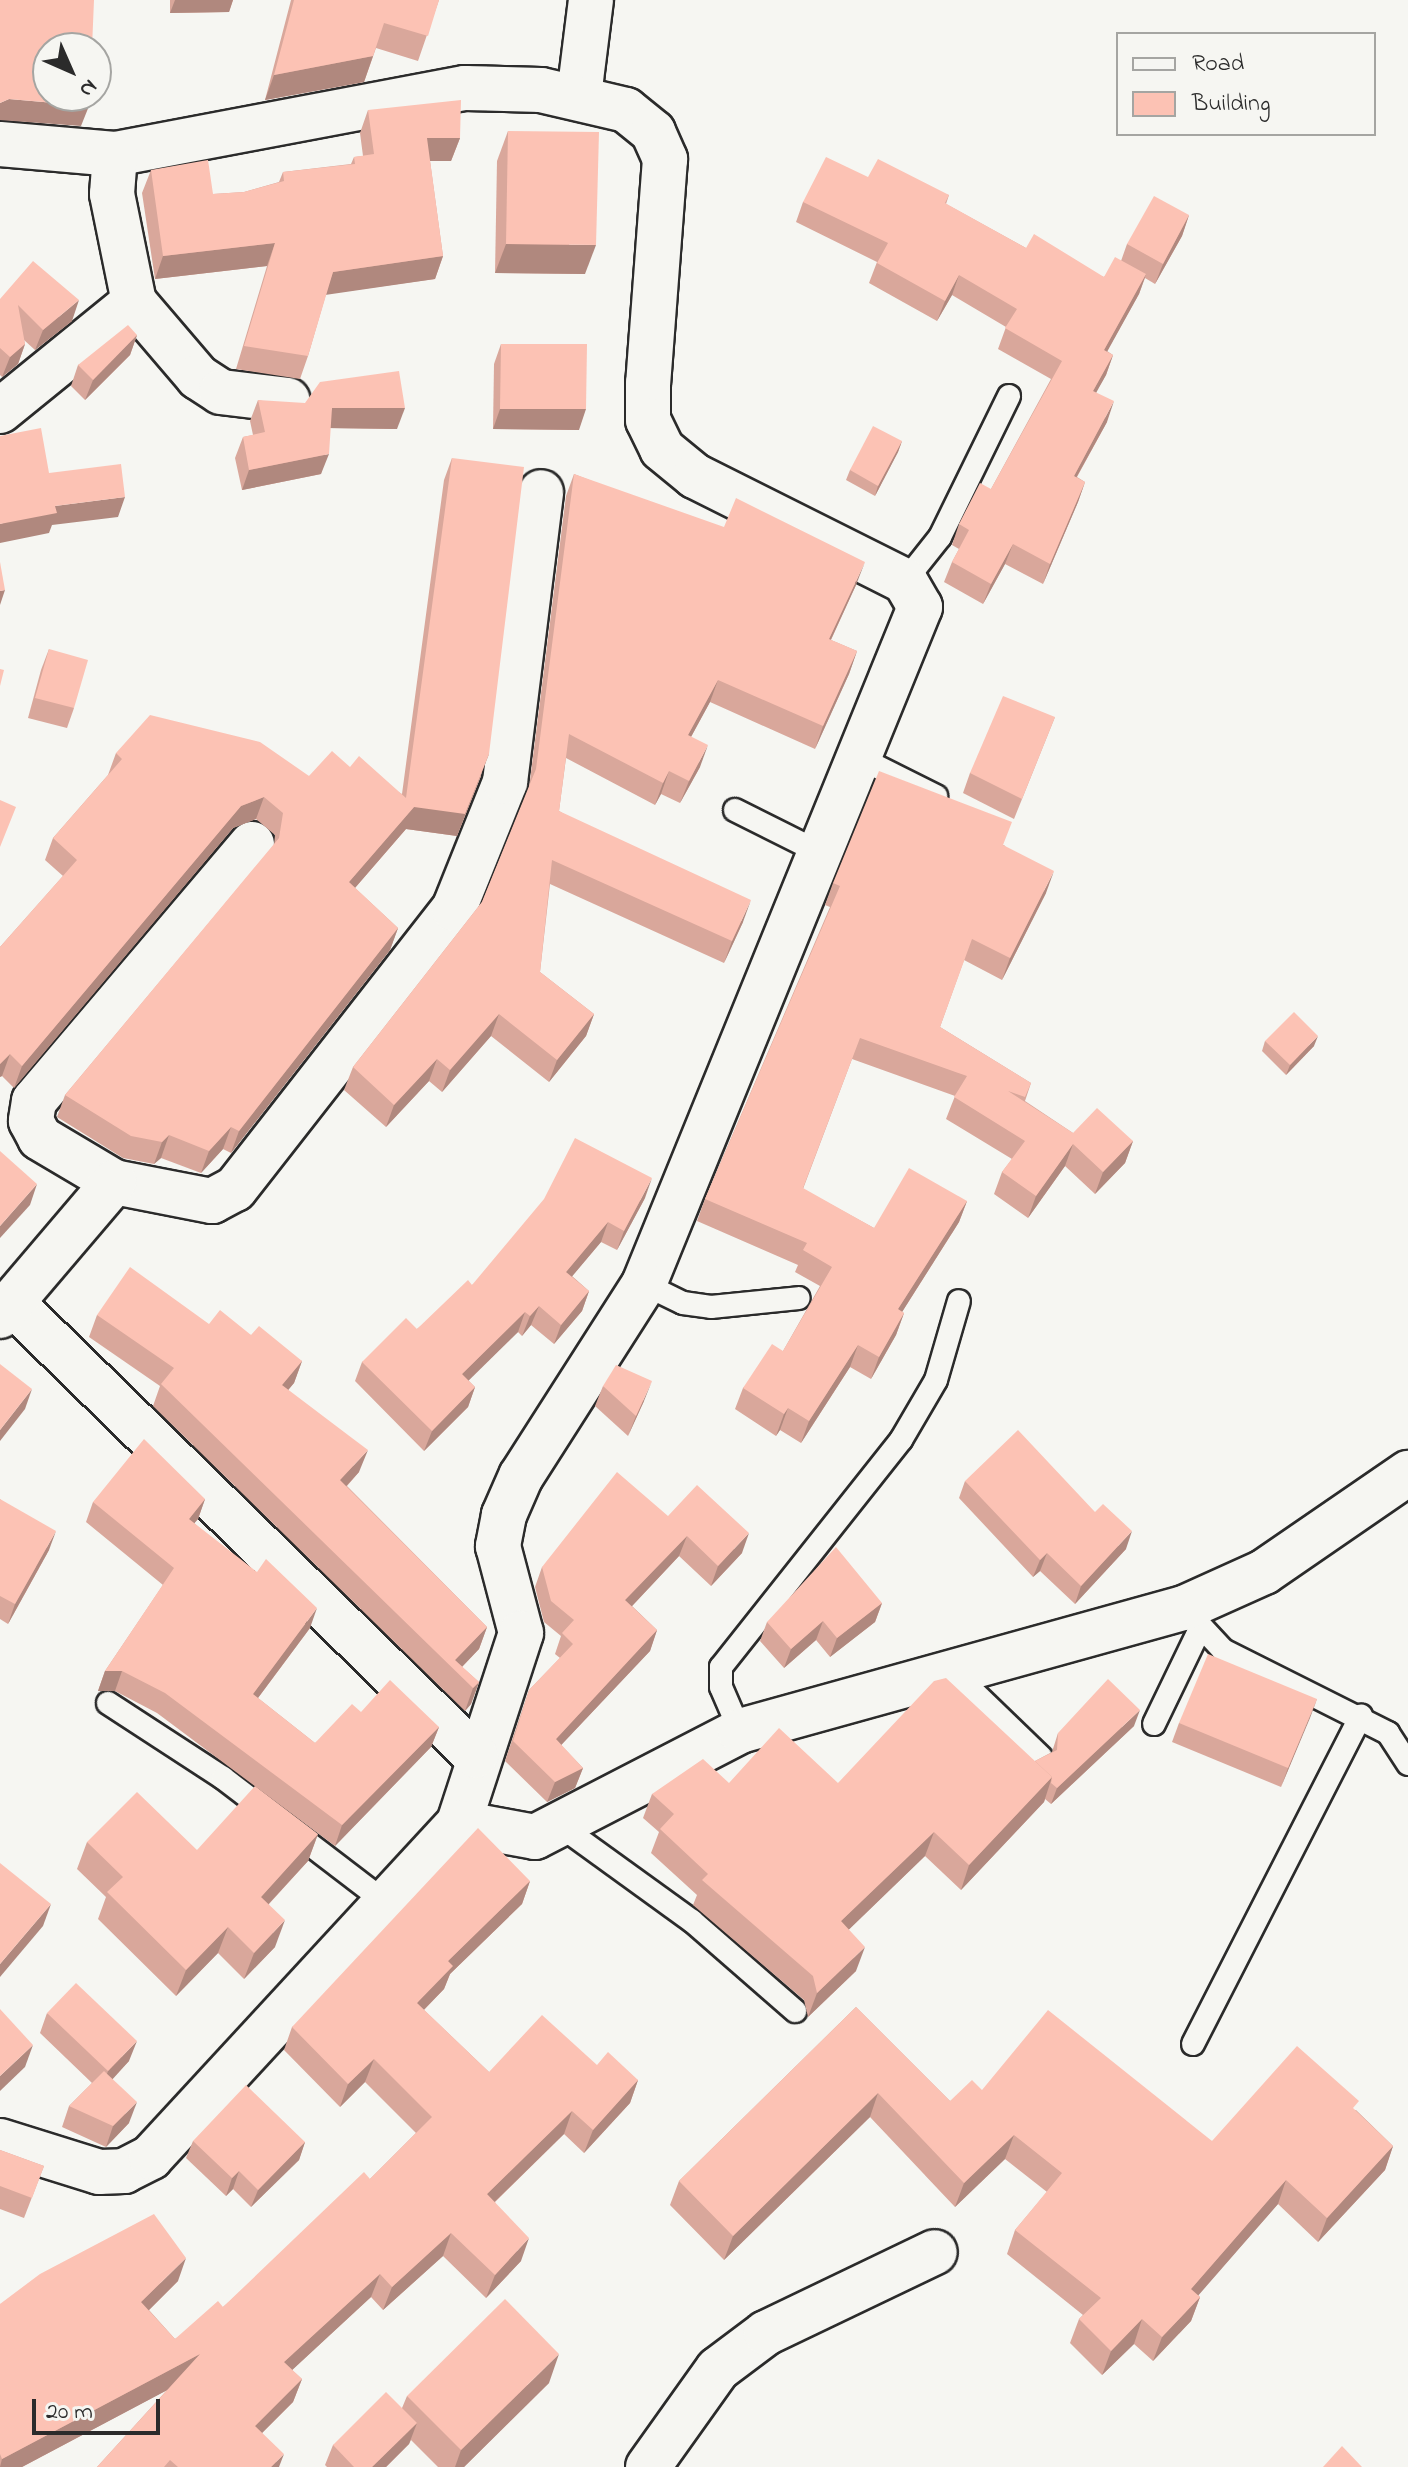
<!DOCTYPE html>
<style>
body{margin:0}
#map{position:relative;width:1408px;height:2467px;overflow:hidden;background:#f6f6f2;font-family:"Indie Flower",sans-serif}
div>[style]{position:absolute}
.roads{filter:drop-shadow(2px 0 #2b2b2b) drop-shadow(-2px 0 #2b2b2b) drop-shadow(0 2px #2b2b2b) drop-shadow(0 -2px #2b2b2b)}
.lane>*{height:22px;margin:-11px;padding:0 11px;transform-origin:11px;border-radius:11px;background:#f6f6f2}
.street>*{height:44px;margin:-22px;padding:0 22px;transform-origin:22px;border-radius:22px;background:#f6f6f2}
.wall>*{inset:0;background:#d9a79b}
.shaded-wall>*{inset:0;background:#b0887e}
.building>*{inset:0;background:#fcc2b4}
span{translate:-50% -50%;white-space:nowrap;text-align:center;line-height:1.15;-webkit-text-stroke:6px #f6f6f2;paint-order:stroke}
.legend{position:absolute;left:1116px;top:32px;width:260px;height:104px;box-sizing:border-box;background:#f6f6f2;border:2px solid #a5a5a2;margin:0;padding:10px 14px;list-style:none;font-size:24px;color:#2b2b2b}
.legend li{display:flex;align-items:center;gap:16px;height:40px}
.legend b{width:40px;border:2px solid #a5a5a2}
.north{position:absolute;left:32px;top:32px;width:80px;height:80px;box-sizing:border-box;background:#f6f6f2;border:2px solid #a5a5a2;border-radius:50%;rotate:135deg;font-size:22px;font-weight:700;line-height:32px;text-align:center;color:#2b2b2b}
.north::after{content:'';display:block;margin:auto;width:28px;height:36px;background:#2b2b2b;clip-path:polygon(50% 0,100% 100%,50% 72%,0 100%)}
.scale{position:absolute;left:32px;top:2399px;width:128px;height:36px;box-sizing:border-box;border:4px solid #2b2b2b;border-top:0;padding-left:10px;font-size:24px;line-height:28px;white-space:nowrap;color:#2b2b2b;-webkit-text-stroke:6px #f6f6f2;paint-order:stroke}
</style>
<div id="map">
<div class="roads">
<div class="lane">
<i style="left:905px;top:581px;width:56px;rotate:-51.5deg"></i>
<i style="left:940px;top:537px;width:157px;rotate:-63.9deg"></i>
<i style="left:862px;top:759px;width:83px;rotate:26.6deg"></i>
<i style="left:735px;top:810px;width:98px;rotate:26.6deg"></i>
<i style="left:644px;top:1284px;width:43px;rotate:26deg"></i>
<i style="left:683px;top:1303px;width:28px;rotate:8deg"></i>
<i style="left:711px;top:1307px;width:88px;rotate:-5.8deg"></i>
<i style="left:1184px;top:1608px;width:57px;rotate:47.1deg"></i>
<i style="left:1223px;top:1650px;width:185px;rotate:26.7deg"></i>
<i style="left:1388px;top:1733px;width:37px;rotate:57deg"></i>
<i style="left:954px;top:1673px;width:121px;rotate:44deg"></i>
<i style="left:108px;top:1703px;width:137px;rotate:33.1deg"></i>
<i style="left:223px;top:1778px;width:208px;rotate:37.4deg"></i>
<i style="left:1154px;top:1724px;width:106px;rotate:-64.2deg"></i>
<i style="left:740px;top:1731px;width:48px;rotate:-113.4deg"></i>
<i style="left:721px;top:1687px;width:20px;rotate:-90deg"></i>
<i style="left:721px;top:1667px;width:290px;rotate:-51.6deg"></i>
<i style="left:901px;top:1440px;width:69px;rotate:-59.7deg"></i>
<i style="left:936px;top:1380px;width:82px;rotate:-73.8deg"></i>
<i style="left:562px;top:1827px;width:160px;rotate:35.9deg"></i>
<i style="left:692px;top:1921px;width:137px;rotate:41.1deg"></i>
<i style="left:1193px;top:2044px;width:369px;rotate:-62.9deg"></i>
</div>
<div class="street">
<i style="left:579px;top:96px;width:97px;rotate:-82.9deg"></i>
<i style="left:0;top:144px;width:115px;rotate:5deg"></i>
<i style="left:115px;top:154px;width:356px;rotate:-10.7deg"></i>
<i style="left:465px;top:88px;width:76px;rotate:1.5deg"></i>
<i style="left:541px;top:90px;width:87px;rotate:13.2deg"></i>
<i style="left:626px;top:110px;width:35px;rotate:39deg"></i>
<i style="left:653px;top:132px;width:30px;rotate:66deg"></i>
<i style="left:665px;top:159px;width:225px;rotate:94.3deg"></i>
<i style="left:648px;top:383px;width:37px;rotate:90deg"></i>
<i style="left:648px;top:420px;width:32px;rotate:64deg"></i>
<i style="left:662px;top:449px;width:43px;rotate:39.3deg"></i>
<i style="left:695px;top:476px;width:235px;rotate:26.6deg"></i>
<i style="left:905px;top:581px;width:30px;rotate:60deg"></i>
<i style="left:920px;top:607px;width:731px;rotate:112.18deg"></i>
<i style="left:644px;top:1284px;width:228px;rotate:122.6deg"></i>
<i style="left:521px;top:1476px;width:43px;rotate:113.6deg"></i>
<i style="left:504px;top:1515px;width:32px;rotate:101deg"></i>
<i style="left:498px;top:1546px;width:90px;rotate:75.2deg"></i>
<i style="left:521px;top:1633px;width:200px;rotate:108.1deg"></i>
<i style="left:115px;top:154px;width:40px;rotate:94.3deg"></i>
<i style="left:112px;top:194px;width:110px;rotate:78.5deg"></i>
<i style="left:134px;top:302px;width:99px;rotate:49.5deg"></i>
<i style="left:198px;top:377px;width:27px;rotate:33deg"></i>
<i style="left:221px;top:392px;width:67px;rotate:6.8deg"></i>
<i style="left:0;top:411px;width:173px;rotate:-39.1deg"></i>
<i style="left:252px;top:844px;width:337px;rotate:130.3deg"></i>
<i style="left:34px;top:1101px;width:20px;rotate:99deg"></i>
<i style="left:31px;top:1121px;width:19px;rotate:62deg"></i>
<i style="left:40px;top:1138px;width:86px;rotate:30.7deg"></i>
<i style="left:114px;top:1182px;width:100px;rotate:11deg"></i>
<i style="left:212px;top:1201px;width:26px;rotate:-28deg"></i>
<i style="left:235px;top:1189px;width:355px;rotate:-52deg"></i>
<i style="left:454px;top:909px;width:137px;rotate:-68.1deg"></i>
<i style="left:505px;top:782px;width:292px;rotate:-82.9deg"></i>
<i style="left:12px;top:1303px;width:648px;rotate:44.31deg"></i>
<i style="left:0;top:1316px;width:176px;rotate:-49.6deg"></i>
<i style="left:0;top:2141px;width:104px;rotate:17.4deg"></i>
<i style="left:99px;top:2172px;width:25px;rotate:-2deg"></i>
<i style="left:124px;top:2171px;width:30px;rotate:-27deg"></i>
<i style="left:151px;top:2157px;width:454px;rotate:-47.3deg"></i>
<i style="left:459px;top:1823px;width:77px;rotate:10.4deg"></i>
<i style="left:535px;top:1837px;width:231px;rotate:-27.3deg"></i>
<i style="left:740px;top:1731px;width:461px;rotate:-15.5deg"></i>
<i style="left:1184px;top:1608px;width:88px;rotate:-24.2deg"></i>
<i style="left:1264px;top:1572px;width:175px;rotate:-34.5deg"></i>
<i style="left:648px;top:2467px;width:120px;rotate:-54.5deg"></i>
<i style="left:718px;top:2369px;width:60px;rotate:-36.9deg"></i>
<i style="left:766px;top:2333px;width:187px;rotate:-25.6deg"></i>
</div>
</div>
<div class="wall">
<i style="clip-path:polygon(170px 0,233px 0,229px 12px,170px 13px)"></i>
<i style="clip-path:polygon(291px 0,439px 0,418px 61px,376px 48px,364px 82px,265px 100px)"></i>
<i style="clip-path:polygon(368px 110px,460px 138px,451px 161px,430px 161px,443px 256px,435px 279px,326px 294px,308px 356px,300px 379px,236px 369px,267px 266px,155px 279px,142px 193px,151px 170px,213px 194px,244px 192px,279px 182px,283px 172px,351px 164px,354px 157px,363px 156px,360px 133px)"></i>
<i style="clip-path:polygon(508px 131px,585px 274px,495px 273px,497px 161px)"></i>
<i style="clip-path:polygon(868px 177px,949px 195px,946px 204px,1026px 248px,1104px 277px,1121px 261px,1127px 244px,1189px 215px,1182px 236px,1155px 284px,1145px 278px,1139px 294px,1107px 351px,1113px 355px,1106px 375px,1096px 392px,1107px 422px,1077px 477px,1085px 482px,1078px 502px,1043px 584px,1005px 564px,983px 604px,944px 582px,952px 562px,959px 549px,952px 545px,959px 524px,991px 489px,1051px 379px,998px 349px,1006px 327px,952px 295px,937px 321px,869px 283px,877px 262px,796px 222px,803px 202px)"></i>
<i style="clip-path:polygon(0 299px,72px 321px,35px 350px,24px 340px,25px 344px,18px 364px,2px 377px,0 375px)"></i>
<i style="clip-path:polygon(137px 335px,130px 355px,85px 400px,71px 386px,78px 365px)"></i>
<i style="clip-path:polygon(501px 344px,579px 430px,493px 429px,494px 364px)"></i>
<i style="clip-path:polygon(258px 400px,397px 429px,330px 428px,321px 474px,242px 490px,235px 458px,243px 437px,253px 435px,250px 421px)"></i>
<i style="clip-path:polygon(902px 441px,898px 452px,875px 496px,846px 480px,850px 470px)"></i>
<i style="clip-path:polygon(452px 458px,481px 776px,457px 836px,406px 829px,355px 888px,398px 928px,390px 950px,231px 1153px,223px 1149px,201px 1173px,161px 1158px,154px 1164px,123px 1158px,57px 1117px,65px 1095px,274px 845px,275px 835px,256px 819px,233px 828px,14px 1088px,2px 1076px,0 1077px,0 947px,63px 876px,45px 860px,53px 838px,108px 775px,116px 753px,309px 776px,350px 767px,402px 794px,444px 480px)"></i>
<i style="clip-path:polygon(574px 474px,856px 585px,831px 640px,857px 651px,849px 674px,815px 749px,710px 702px,691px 737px,700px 767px,680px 803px,661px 794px,655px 805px,566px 758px,559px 811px,743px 922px,724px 963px,550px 884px,540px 972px,594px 1014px,586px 1036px,549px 1082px,491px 1036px,442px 1092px,429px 1081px,386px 1127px,344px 1090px,353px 1067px,482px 902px,529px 788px,566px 496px)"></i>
<i style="clip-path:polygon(49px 649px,74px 708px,67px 728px,28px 718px,41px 670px)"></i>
<i style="clip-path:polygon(1055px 717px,1014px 819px,963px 793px,970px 773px)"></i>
<i style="clip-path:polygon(1004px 845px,1046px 893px,1002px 980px,964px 960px,940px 1027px,1031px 1083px,1025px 1101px,1073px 1133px,1133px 1141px,1125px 1163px,1095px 1194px,1065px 1166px,1028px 1218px,994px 1194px,1002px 1172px,1012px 1159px,946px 1119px,955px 1096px,852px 1059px,803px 1189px,874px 1228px,967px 1201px,959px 1222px,902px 1312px,904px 1313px,896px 1335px,871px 1379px,850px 1367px,801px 1443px,780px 1430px,776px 1436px,735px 1409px,743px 1388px,783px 1351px,820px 1286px,795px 1272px,798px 1265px,697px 1221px,705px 1199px,830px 907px,825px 905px,833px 883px)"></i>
<i style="clip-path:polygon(1265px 1041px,1314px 1046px,1286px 1075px,1262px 1051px)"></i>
<i style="clip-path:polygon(645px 1198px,617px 1250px,601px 1242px,572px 1276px,589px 1291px,582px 1311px,554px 1344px,531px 1325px,522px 1336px,518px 1332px,468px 1380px,475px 1387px,468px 1407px,424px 1451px,355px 1381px,362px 1362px,417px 1329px,472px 1285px)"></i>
<i style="clip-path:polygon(97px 1315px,209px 1324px,251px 1335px,302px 1361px,294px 1383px,288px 1390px,359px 1472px,347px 1486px,487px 1627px,479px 1649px,462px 1667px,479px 1682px,471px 1704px,465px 1711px,153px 1406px,160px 1386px,89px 1337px)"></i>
<i style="clip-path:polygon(603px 1386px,644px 1401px,628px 1436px,595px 1406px)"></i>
<i style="clip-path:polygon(965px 1481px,1126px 1549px,1075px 1604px,1040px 1571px,1033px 1577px,959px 1498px)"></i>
<i style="clip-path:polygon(0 1499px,49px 1550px,8px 1624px,0 1619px)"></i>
<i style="clip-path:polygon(205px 1499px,198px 1519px,194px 1523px,310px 1628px,258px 1698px,315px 1743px,361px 1712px,439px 1727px,431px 1747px,335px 1846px,157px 1713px,115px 1691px,98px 1691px,105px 1671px,163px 1585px,86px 1522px,93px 1502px)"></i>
<i style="clip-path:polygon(668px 1516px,742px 1553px,711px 1586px,679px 1556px,632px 1606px,657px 1630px,650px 1651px,561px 1745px,583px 1768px,575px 1788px,547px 1802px,505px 1761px,529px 1690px,560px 1658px,555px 1654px,561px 1636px,544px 1622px,535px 1587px,542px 1567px)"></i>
<i style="clip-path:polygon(882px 1603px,875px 1622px,830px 1657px,816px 1640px,784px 1668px,760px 1641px,767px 1622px)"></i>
<i style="clip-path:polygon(1317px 1699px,1281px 1787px,1172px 1742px,1179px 1723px)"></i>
<i style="clip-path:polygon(1134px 1726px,1051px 1804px,1045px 1799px,1044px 1802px,961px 1890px,925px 1856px,848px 1930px,856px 1971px,808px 2017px,804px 2000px,693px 1905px,697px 1895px,651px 1853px,659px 1832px,643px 1818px,652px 1794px,729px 1783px,838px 1783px,1035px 1761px,1052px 1752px,1058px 1733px)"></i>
<i style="clip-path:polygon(318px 1834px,308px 1861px,269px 1904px,275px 1947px,244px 1979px,218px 1953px,176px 1996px,98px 1919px,106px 1897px,77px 1869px,87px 1842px,197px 1850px)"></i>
<i style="clip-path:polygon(530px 1881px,522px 1904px,450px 1974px,444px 1989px,424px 2010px,489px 2072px,597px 2065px,638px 2080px,630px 2103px,584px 2153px,564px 2134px,495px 2202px,521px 2261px,486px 2298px,443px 2256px,383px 2310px,371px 2297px,292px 2370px,302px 2379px,293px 2402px,262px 2433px,279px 2467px,97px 2467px,167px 2390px,22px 2467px,0 2467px,0 2304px,178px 2281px,149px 2310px,175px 2339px,223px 2307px,370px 2179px,416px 2133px,365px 2082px,340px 2107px,284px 2050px,292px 2027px)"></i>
<i style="clip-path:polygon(856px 2007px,950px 2101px,982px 2090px,1212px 2141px,1356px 2110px,1393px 2146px,1385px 2170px,1318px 2242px,1278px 2204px,1198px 2295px,1200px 2297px,1191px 2321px,1153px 2361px,1134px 2344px,1102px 2375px,1070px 2343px,1079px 2319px,1083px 2315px,1007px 2254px,1015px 2230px,1047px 2192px,1005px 2159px,955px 2207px,870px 2117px,724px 2260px,670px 2205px,679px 2181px)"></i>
<i style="clip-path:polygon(47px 2013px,129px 2061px,112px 2079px,129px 2123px,106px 2147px,62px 2127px,69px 2106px,92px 2083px,40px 2033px)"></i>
<i style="clip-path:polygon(193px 2141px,305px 2142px,299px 2160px,251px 2207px,233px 2189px,226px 2196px,186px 2158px)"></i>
<i style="clip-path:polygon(0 2150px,44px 2166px,24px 2218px,0 2209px)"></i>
<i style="clip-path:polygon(549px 2383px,464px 2467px,438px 2467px,411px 2440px,409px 2444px,386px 2467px,327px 2467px,325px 2465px,333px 2445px,402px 2408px,407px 2396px)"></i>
</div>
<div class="shaded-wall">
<i style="clip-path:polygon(175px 0,233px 0,229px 12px,170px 13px)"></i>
<i style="clip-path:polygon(373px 56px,364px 82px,265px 100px,274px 75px)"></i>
<i style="clip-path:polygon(9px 99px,89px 106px,81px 126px,0 120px,0 103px)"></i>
<i style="clip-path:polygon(427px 138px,460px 138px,451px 161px,418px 161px)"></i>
<i style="clip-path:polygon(1189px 215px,1182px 236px,1155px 284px,1163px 264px)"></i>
<i style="clip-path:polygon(275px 243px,267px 266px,155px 279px,163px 256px)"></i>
<i style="clip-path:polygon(506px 244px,596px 245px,585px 274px,495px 273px)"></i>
<i style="clip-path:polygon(443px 256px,435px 279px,325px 295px,333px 272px)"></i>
<i style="clip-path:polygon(1146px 274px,1139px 294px,1097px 370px,1104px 350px)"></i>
<i style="clip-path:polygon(959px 275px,952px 295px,937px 321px,945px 301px)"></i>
<i style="clip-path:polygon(79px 300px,72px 321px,35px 350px,43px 330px)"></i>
<i style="clip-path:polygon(137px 335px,130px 355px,85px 400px,93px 380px)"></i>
<i style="clip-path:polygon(25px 344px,18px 364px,2px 377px,10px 357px)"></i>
<i style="clip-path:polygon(1113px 355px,1106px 375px,1086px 411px,1093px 391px)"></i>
<i style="clip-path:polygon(1114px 401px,1107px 422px,1066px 496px,1074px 476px)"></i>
<i style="clip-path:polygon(332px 408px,405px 408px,397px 429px,324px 428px)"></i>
<i style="clip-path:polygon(500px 409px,586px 409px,579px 430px,493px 429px)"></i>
<i style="clip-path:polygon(902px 441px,898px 452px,875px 496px,878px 486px)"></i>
<i style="clip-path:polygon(329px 454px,321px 474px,242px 490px,249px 470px)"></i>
<i style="clip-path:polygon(1085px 482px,1078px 502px,1043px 584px,1050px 564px)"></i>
<i style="clip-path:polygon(125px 497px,118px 517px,52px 525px,49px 533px,0 543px,0 524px,55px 506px)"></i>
<i style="clip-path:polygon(1013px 544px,1005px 564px,983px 604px,991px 584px)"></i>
<i style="clip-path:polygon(865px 562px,856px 585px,821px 661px,829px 639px)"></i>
<i style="clip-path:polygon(5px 590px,0 605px,0 591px)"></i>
<i style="clip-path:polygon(857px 651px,849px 674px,815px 749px,823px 726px)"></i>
<i style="clip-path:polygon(718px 680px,710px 702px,680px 757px,688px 735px)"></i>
<i style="clip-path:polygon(708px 745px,700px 767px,680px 803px,689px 781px)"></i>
<i style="clip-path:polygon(489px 754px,457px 836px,406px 829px,341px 904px,349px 882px,414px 807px)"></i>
<i style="clip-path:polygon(669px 771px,661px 794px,655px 805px,663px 783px)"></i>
<i style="clip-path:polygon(264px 797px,256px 819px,233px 828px,14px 1088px,22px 1066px,241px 806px)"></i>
<i style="clip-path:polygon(1054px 871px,1046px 893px,1002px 980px,1010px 958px)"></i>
<i style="clip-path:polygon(751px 900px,743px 922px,724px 963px,732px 941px)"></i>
<i style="clip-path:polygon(398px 928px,390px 950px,231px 1153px,239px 1131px)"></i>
<i style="clip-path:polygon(499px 1014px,491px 1036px,442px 1092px,450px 1070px)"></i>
<i style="clip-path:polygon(594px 1014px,586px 1036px,549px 1082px,557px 1060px)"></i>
<i style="clip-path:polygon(1318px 1036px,1314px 1046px,1286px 1075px,1290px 1065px)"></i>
<i style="clip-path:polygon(10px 1054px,2px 1076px,0 1077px,0 1064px)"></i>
<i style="clip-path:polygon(437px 1059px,429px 1081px,386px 1127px,394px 1105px)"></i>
<i style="clip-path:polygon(231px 1127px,223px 1149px,201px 1173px,209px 1151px)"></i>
<i style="clip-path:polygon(169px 1135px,161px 1158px,154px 1164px,162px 1142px)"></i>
<i style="clip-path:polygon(1133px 1141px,1125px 1163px,1095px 1194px,1103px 1172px)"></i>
<i style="clip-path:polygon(1073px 1144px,1065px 1166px,1028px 1218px,1036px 1196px)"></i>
<i style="clip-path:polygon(652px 1178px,645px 1198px,617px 1250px,624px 1231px)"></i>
<i style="clip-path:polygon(37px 1184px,30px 1205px,0 1238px,0 1226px)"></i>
<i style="clip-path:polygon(967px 1201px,959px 1222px,890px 1331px,898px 1309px)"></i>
<i style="clip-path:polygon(608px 1222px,601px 1242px,559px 1292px,566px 1272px)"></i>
<i style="clip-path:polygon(589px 1291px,582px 1311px,554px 1344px,561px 1325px)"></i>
<i style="clip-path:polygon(539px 1306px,531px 1325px,522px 1336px,530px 1316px)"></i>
<i style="clip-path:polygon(525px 1312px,518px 1332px,455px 1394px,462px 1374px)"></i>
<i style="clip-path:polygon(904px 1313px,896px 1335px,871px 1379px,879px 1357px)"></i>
<i style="clip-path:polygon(858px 1345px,850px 1367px,801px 1443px,809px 1421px)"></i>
<i style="clip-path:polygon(302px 1361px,294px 1383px,274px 1407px,282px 1385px)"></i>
<i style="clip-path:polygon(652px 1381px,644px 1401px,628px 1436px,636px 1416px)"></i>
<i style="clip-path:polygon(475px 1387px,468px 1407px,424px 1451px,432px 1431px)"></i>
<i style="clip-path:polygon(32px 1389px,25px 1409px,0 1441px,0 1430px)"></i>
<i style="clip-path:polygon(788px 1408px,780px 1430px,776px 1436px,784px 1414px)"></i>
<i style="clip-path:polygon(368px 1450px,359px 1472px,332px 1502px,340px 1480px)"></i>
<i style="clip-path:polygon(205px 1499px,198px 1519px,181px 1539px,189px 1519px)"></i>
<i style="clip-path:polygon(56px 1531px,49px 1550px,8px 1624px,15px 1604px)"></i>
<i style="clip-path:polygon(1132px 1531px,1126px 1549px,1075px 1604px,1081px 1586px)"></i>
<i style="clip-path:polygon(749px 1533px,742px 1553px,711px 1586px,718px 1566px)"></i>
<i style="clip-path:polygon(687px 1536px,679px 1556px,618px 1621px,625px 1600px)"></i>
<i style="clip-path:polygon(1047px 1553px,1040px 1571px,1033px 1577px,1040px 1560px)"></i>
<i style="clip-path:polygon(882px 1603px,875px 1622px,830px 1657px,837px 1638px)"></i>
<i style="clip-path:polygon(317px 1608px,310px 1628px,246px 1714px,253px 1694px)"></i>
<i style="clip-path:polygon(823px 1621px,816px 1640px,784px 1668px,791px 1649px)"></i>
<i style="clip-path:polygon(487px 1627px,479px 1649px,457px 1672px,455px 1660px)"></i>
<i style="clip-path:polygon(657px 1630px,650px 1651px,548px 1759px,556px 1739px)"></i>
<i style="clip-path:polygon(105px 1671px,122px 1671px,115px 1691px,98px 1691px)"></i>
<i style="clip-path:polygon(479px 1682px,471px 1704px,465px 1711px,473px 1688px)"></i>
<i style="clip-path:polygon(1317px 1699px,1310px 1718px,1281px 1787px,1288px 1768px)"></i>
<i style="clip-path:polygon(1140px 1710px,1134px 1726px,1051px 1804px,1057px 1788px)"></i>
<i style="clip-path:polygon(439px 1727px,431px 1747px,335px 1846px,342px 1825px)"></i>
<i style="clip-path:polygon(583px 1768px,575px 1788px,547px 1802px,555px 1782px)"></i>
<i style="clip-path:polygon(1052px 1777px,1044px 1802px,961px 1890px,969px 1865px)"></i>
<i style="clip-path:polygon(934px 1832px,925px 1856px,832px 1946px,841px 1921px)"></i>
<i style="clip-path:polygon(318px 1834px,308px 1861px,251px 1923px,261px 1897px)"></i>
<i style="clip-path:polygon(530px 1881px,522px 1904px,450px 1974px,444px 1989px,408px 2026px,417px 2003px,448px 1961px)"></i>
<i style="clip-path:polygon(51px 1904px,43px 1926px,0 1977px,0 1964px)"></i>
<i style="clip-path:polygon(285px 1920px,275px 1947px,244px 1979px,254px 1953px)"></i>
<i style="clip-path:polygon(228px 1927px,218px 1953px,176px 1996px,186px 1970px)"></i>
<i style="clip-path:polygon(865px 1947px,856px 1971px,808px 2017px,817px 1993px)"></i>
<i style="clip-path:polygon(137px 2041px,129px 2061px,101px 2092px,108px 2071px)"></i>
<i style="clip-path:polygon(33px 2045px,25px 2067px,0 2091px,0 2076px)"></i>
<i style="clip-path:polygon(374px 2059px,365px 2082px,340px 2107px,348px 2084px)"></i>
<i style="clip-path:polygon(638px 2080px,630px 2103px,584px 2153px,593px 2130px)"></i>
<i style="clip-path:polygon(878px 2093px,870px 2117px,724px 2260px,733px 2236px)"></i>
<i style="clip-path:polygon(137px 2102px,129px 2123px,106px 2147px,113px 2126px)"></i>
<i style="clip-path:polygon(572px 2111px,564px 2134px,479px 2217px,487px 2194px)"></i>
<i style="clip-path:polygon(1014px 2135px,1005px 2159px,955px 2207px,964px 2183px)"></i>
<i style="clip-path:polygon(305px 2142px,299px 2160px,251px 2207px,258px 2190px)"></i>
<i style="clip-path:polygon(1393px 2146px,1385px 2170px,1318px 2242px,1327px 2218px)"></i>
<i style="clip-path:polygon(239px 2171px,233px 2189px,226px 2196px,232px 2178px)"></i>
<i style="clip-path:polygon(1286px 2180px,1278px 2204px,1183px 2313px,1191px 2289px)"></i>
<i style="clip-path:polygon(451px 2233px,443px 2256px,383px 2310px,392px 2287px)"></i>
<i style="clip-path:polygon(529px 2238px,521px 2261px,486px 2298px,495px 2275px)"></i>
<i style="clip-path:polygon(186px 2258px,178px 2281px,133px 2326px,141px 2302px)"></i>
<i style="clip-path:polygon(380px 2274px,371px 2297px,276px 2385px,284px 2362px)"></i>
<i style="clip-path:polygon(1200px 2297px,1191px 2321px,1153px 2361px,1162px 2337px)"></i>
<i style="clip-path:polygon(1142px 2319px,1134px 2344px,1102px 2375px,1111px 2351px)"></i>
<i style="clip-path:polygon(200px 2354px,192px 2377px,22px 2467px,0 2467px,2px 2459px)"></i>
<i style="clip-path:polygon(559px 2354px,549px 2383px,464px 2467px,455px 2467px,461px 2450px)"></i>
<i style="clip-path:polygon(302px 2379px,293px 2402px,246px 2449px,255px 2426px)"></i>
<i style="clip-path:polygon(417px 2423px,409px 2444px,386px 2467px,372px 2467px)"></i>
<i style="clip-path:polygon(284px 2454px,279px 2467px,271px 2467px)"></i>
</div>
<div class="building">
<i style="clip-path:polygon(0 0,94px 0,92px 48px,48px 48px,48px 96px,89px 96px,89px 106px,9px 99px,0 103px)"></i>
<i style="clip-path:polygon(294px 0,439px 0,428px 36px,384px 23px,373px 56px,274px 75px)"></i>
<i style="clip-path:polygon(461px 100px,460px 138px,427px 138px,443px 256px,333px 272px,308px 356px,244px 346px,275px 243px,163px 256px,151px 170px,208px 160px,213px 194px,244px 192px,284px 181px,283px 172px,355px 164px,354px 157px,374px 154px,368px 110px)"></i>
<i style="clip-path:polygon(508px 131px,599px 132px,596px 245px,506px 244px)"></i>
<i style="clip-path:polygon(826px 157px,868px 177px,878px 159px,949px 195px,945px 203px,1026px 248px,1034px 234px,1104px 277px,1115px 257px,1146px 274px,1104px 350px,1113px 355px,1093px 391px,1114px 401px,1074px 476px,1085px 482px,1050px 564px,1013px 544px,991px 584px,952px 562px,969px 530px,959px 524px,980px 483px,991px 489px,1062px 361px,1005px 328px,1017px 309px,959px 275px,945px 301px,877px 263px,888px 243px,803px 202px)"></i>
<i style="clip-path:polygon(1154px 196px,1189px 215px,1163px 264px,1127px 244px)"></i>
<i style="clip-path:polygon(33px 261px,79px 300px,43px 330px,18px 305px,25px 344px,10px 357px,0 348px,0 299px)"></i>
<i style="clip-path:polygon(128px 325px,137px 335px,93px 380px,78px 365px)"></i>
<i style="clip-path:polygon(501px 344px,587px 344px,586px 409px,500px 409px)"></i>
<i style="clip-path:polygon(399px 371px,405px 408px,332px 408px,329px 454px,249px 470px,243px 437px,265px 432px,258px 400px,305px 403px,320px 382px)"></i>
<i style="clip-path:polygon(873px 426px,902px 441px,878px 486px,850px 470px)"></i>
<i style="clip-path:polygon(41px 428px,49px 473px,121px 464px,125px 497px,55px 506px,57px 513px,0 524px,0 436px)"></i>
<i style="clip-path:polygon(452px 458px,524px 467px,489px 754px,465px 814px,414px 807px,349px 882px,398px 928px,239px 1131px,231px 1127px,209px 1151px,169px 1135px,162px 1142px,131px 1136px,65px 1095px,279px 838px,283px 813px,264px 797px,241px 806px,22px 1066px,10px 1054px,0 1064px,0 947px,77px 860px,53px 838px,122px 759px,116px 753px,150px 715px,260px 742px,309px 776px,332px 751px,350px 767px,359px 756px,406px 798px)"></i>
<i style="clip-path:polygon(574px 474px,724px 527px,736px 498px,865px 562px,829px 639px,857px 651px,823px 726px,718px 680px,688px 735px,708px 745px,689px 781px,669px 771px,663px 783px,569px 734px,559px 811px,751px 900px,732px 941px,552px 860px,540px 972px,594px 1014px,557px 1060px,499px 1014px,450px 1070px,437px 1059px,394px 1105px,353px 1067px,482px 902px,536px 769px)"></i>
<i style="clip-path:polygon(0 562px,5px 590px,0 591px)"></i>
<i style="clip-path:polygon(49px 649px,88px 660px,74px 708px,35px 698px)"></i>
<i style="clip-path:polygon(0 669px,4px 670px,0 686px)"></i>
<i style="clip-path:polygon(1003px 696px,1055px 717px,1022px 799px,970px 773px)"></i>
<i style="clip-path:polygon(879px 771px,1012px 822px,1003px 845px,1054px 871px,1010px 958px,972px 939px,940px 1027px,1031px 1083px,1025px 1097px,1008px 1091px,1073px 1133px,1097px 1108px,1133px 1141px,1103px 1172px,1073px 1144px,1036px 1196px,1002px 1172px,1025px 1141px,954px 1097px,967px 1076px,860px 1038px,803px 1188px,874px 1228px,909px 1168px,967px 1201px,898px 1309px,904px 1313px,879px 1357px,858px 1345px,809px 1421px,788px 1408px,784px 1414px,743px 1388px,772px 1344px,783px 1351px,832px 1267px,803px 1250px,807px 1243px,705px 1199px,840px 886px,833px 883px)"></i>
<i style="clip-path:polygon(0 800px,16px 807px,0 847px)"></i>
<i style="clip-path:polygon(1294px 1012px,1318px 1036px,1290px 1065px,1265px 1041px)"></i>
<i style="clip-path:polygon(575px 1138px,652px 1178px,624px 1231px,608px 1222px,566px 1272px,589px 1291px,561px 1325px,539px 1306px,530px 1316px,525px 1312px,462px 1374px,475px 1387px,432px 1431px,362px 1362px,406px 1318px,417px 1329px,468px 1280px,472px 1285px,544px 1199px)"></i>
<i style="clip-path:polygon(0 1151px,37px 1184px,0 1226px)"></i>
<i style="clip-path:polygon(130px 1267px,209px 1324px,220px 1310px,251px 1335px,259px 1326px,302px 1361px,282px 1385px,368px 1450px,340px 1480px,487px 1627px,455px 1660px,479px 1682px,473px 1688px,161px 1384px,174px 1368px,97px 1315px)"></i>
<i style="clip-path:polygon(0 1364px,32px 1389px,0 1430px)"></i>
<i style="clip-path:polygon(616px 1365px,652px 1381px,636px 1416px,603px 1386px)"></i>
<i style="clip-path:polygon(1018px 1430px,1095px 1512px,1103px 1504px,1132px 1531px,1081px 1586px,1047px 1553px,1040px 1560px,965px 1481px)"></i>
<i style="clip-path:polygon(144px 1439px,205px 1499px,189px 1519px,257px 1572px,266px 1559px,317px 1608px,253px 1694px,315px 1743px,352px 1704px,361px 1712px,390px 1680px,439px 1727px,342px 1825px,165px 1693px,122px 1671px,105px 1671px,174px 1568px,93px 1502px)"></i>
<i style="clip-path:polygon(617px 1472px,668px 1516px,697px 1485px,749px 1533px,718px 1566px,687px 1536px,625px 1600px,657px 1630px,556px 1739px,583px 1768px,555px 1782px,513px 1741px,529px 1690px,573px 1644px,562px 1633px,574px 1620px,551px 1601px,542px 1567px)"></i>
<i style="clip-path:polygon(0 1499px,56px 1531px,15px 1604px,0 1596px)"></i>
<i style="clip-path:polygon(836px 1547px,882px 1603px,837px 1638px,823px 1621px,791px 1649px,767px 1622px)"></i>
<i style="clip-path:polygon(1208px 1654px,1317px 1699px,1288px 1768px,1179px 1723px)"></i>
<i style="clip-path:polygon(946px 1678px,1052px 1777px,969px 1865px,934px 1832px,841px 1921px,865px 1947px,817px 1993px,813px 1976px,702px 1880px,708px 1874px,660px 1829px,674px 1814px,652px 1794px,703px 1759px,729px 1783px,779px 1728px,838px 1783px,934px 1681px)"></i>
<i style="clip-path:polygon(1108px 1679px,1140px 1710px,1057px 1788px,1051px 1783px,1052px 1777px,1035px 1761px,1057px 1750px,1058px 1733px)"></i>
<i style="clip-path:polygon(255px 1786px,318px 1834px,261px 1897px,285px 1920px,254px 1953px,228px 1927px,186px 1970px,107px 1892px,123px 1877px,87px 1842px,137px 1792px,197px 1850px)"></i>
<i style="clip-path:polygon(478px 1828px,530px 1881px,448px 1961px,453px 1966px,417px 2003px,489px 2072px,542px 2015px,597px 2065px,608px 2052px,638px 2080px,593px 2130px,572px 2111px,487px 2194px,529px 2238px,495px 2275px,451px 2233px,392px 2287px,380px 2274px,284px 2362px,302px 2379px,255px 2426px,284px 2454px,271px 2467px,178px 2467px,170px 2460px,164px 2467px,97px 2467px,200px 2354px,2px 2459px,0 2454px,0 2304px,40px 2274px,154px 2214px,186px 2258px,141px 2302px,175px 2339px,218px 2301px,223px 2307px,364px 2172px,370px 2179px,432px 2117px,374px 2059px,348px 2084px,292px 2027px)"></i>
<i style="clip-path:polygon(0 1863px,51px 1904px,0 1964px)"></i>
<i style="clip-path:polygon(76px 1983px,137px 2041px,108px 2071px,47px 2013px)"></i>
<i style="clip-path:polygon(856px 2007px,950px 2101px,972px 2080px,982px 2090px,1048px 2010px,1212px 2141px,1297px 2046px,1359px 2101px,1353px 2108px,1393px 2146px,1327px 2218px,1286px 2180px,1191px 2289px,1200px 2297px,1162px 2337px,1142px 2319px,1111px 2351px,1079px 2319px,1101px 2298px,1015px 2230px,1062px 2173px,1014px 2135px,964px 2183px,878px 2093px,733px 2236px,679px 2181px)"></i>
<i style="clip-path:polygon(0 2009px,33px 2045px,0 2076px)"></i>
<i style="clip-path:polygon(104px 2071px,137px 2102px,113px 2126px,69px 2106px)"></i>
<i style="clip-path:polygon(246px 2085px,305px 2142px,258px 2190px,239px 2171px,232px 2178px,193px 2141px)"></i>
<i style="clip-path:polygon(0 2150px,44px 2166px,32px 2198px,0 2186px)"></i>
<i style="clip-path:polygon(505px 2299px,559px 2354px,461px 2450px,407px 2396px)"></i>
<i style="clip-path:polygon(386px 2392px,417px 2423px,372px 2467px,354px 2467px,333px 2445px)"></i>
<i style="clip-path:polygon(1342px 2446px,1362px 2467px,1323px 2467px)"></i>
</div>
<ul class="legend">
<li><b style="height:10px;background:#f6f6f2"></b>Road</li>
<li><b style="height:22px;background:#fcc2b4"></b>Building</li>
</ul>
<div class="north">N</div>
<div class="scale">20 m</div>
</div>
